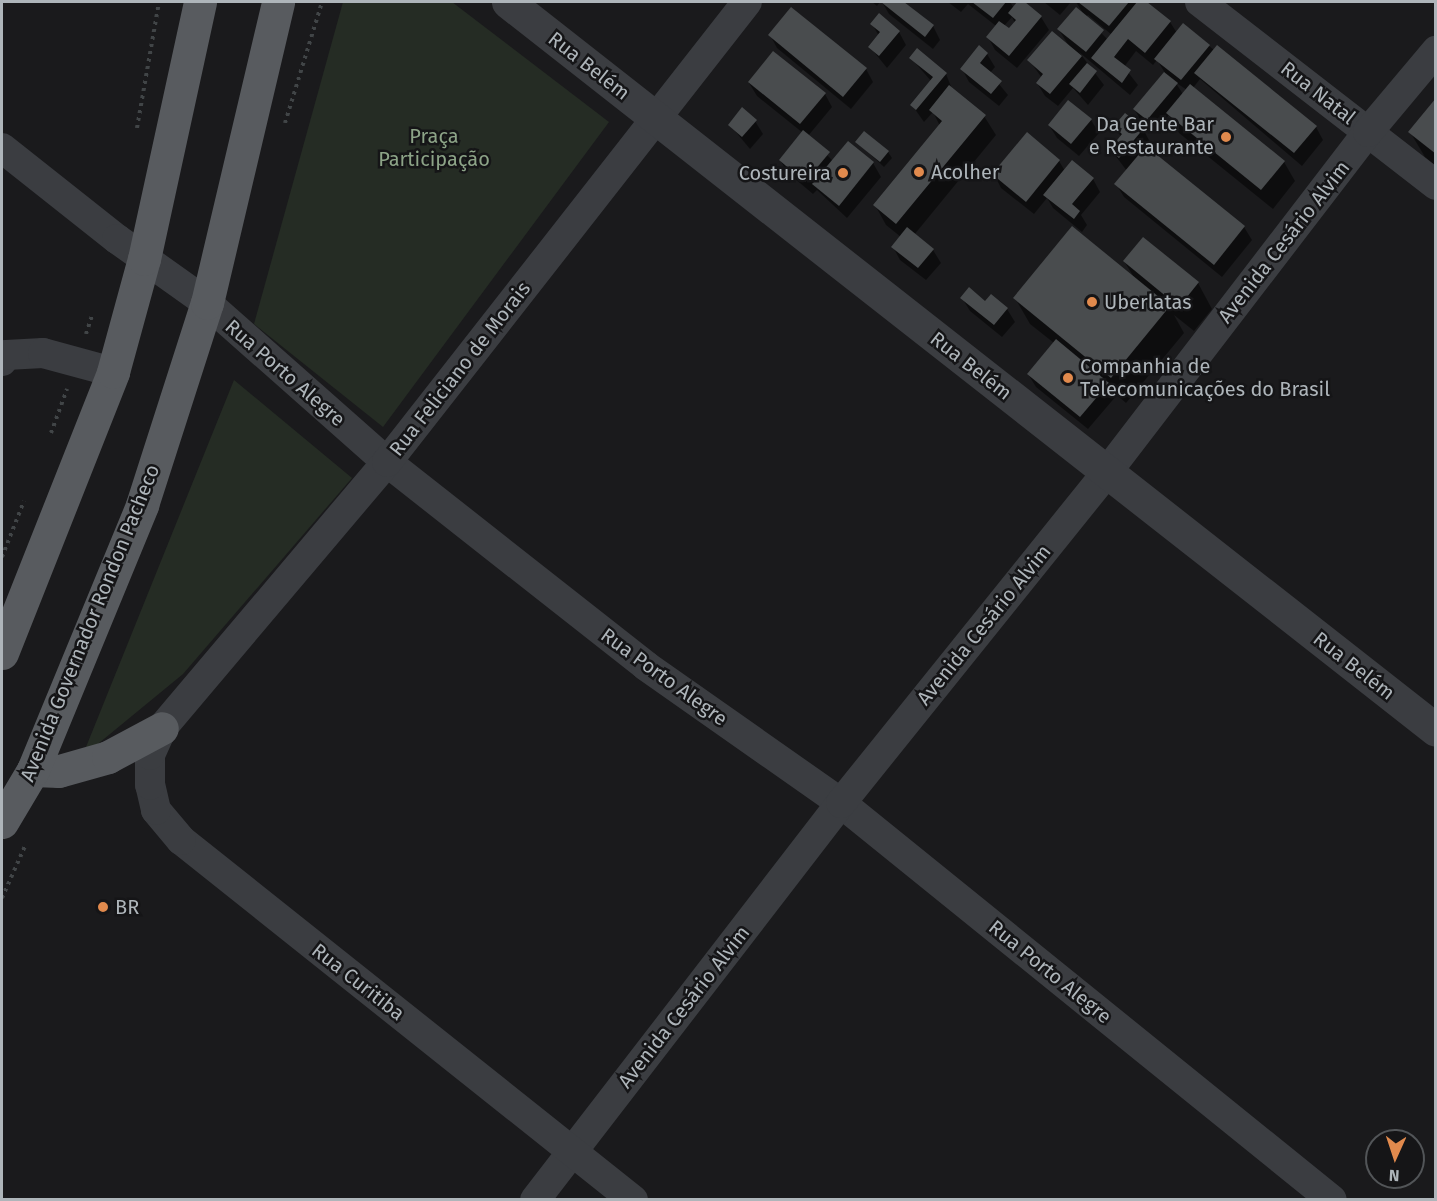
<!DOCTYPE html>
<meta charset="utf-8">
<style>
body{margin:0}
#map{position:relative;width:1437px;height:1201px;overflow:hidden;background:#1a1a1c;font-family:"Fira Sans",sans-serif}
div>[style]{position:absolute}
.green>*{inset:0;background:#252c24}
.shadow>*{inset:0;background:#0007}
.building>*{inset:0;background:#494c4e}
.path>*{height:4px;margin-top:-2px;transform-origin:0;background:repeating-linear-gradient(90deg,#414547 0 3px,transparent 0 7.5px)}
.minor>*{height:30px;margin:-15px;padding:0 15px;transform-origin:15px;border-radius:15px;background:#3b3d41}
.tertiary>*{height:33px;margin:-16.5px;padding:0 16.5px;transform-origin:16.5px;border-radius:16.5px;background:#3b3d41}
.primary>*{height:33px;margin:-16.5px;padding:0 16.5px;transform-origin:16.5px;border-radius:16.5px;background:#585b5f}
.dots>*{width:16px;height:16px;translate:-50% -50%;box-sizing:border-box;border:3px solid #151517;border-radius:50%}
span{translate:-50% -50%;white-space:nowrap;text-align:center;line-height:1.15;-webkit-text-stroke:5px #151517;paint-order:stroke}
.street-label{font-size:20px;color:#aeb5ba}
.poi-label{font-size:20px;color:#aeb5ba}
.right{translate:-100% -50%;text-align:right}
.left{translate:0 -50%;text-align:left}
.park-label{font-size:20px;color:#8ca387}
.frame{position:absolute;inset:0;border:3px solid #aeb5ba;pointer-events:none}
.north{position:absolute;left:1365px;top:1129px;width:60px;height:60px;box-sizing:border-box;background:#151517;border:2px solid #525558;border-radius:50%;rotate:183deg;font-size:16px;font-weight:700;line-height:24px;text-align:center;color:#aeb5ba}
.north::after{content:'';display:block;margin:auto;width:21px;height:27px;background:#e18a4d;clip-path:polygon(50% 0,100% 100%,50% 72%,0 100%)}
</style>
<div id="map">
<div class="green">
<i style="clip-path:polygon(343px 2px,452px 2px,609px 122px,383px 427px,254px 324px)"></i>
<i style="clip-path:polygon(234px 380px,352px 478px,183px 674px,82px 757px)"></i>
</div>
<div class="shadow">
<i style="clip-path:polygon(872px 2px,880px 2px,877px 6px)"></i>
<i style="clip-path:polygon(882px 2px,902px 2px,933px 26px,940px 40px,933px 49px,889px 14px)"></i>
<i style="clip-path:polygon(evenodd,948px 2px,1010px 2px,1014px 8px,1023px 2px,1041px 17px,1049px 30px,1017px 68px,995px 50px,988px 37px,996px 26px,968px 4px,961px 12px,948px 2px,1012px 17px,1015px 23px,1010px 31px,1004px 26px,1012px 17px)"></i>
<i style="clip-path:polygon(1044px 2px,1071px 2px,1060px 15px)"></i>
<i style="clip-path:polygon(evenodd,1076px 2px,1145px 2px,1170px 22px,1177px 33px,1209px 46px,1316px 127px,1323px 140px,1302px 166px,1200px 79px,1193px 88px,1284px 162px,1295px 181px,1273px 209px,1179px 133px,1169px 115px,1155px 132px,1142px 123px,1135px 110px,1165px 73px,1157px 60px,1153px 65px,1136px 51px,1124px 67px,1138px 85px,1130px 95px,1079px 52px,1104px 85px,1088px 105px,1073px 88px,1058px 106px,1045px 96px,1037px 83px,1042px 78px,1029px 60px,1069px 46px,1059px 30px,1084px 15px,1076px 2px,1088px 15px,1112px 35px,1108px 40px,1086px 17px,1088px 15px,1076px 2px,1175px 82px,1187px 90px,1183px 95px,1181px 91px,1175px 82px)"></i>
<i style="clip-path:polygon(872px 24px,899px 32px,906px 45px,887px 68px,870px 47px,879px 36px)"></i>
<i style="clip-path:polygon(770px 35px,866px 69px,873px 82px,851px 109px,777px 48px)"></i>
<i style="clip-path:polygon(987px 54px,995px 67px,990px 73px,1008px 95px,999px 106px,969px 82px,962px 69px)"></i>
<i style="clip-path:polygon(911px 58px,946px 74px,952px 89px,984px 116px,996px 135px,914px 235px,933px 250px,941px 263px,926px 280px,900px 260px,893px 247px,901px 237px,886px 225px,875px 205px,940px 126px,933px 112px,924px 122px,912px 105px,931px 81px)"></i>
<i style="clip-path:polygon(749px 83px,825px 94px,832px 107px,808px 136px,833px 161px,848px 143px,873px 163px,881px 177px,847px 218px,817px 190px,813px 194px,788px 173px,780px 160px,803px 133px,757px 96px)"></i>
<i style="clip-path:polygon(1436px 100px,1436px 166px,1425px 157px,1410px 132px)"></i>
<i style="clip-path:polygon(1091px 120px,1099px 133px,1079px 156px,1057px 138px,1049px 125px)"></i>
<i style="clip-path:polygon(755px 121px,763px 134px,750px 149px,730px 125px)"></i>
<i style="clip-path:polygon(1115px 127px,1143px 129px,1150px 142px,1146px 147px,1244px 227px,1252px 240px,1222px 277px,1124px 197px,1116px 184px,1127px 171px,1111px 150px,1121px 137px)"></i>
<i style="clip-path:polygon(1027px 134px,1059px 161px,1065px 171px,1093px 179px,1100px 192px,1081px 215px,1087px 225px,1082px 232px,1053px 208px,1047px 198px,1034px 214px,1001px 188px,994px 174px)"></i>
<i style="clip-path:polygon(857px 142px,888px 152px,892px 158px,884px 167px)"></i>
<i style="clip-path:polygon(1124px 261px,1198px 283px,1212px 309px,1194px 331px,1174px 315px,1184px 333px,1126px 403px,1117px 395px,1088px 429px,1036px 387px,1028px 374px,1054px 343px,1030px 324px,1015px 298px,1135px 279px)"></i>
<i style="clip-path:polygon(991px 296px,1007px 309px,1015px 322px,1002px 337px,970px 311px,962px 298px,985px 303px)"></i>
</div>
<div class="building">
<i style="clip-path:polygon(881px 2px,904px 2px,934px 25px,925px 37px)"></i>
<i style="clip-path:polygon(972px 2px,1006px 2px,993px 18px)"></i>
<i style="clip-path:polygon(1017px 2px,1025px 2px,1042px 16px,1009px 56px,986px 37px,999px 21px,1009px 28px,1016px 20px,1008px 13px)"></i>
<i style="clip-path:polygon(1078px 2px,1129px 2px,1109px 26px)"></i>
<i style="clip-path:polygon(1137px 2px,1147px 2px,1171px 21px,1145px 53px,1128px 39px,1114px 57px,1131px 70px,1122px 83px,1091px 58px)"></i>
<i style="clip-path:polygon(791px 7px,867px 68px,843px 97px,768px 35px)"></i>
<i style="clip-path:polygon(1076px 7px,1104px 30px,1086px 52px,1057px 29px)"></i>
<i style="clip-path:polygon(879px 13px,900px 31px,879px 56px,868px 47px,880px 32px,870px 24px)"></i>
<i style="clip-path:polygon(1183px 23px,1210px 45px,1181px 80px,1154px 59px)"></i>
<i style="clip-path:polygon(1052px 31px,1082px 56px,1050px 94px,1036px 83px,1043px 74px,1027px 60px)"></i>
<i style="clip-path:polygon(979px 45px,988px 53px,980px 63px,1002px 81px,991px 94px,960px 69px)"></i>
<i style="clip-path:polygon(1217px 45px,1317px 126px,1294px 153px,1194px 73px)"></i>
<i style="clip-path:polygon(917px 48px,947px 73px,916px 110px,910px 105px,933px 77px,909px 58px)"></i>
<i style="clip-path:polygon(773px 51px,826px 93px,800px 124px,748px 82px)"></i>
<i style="clip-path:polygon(1087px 63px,1097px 71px,1080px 93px,1069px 84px)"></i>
<i style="clip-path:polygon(1164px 72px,1178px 83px,1147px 120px,1133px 109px)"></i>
<i style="clip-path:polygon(1190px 84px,1285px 161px,1261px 190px,1166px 113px)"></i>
<i style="clip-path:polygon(949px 85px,986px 115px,896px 224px,873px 205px,942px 121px,929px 110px)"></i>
<i style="clip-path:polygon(1436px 98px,1436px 154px,1408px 132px)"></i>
<i style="clip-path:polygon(1068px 100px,1092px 119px,1071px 144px,1048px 125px)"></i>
<i style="clip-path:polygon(742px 107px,757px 120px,742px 137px,728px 125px)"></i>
<i style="clip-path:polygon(1125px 113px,1144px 128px,1119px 158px,1109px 150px,1122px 134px,1113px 127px)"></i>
<i style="clip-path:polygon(803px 130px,830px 152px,805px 182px,779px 160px)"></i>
<i style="clip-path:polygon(864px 131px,889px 151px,880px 162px,855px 142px)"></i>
<i style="clip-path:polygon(1027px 132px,1060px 160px,1026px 202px,992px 174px)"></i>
<i style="clip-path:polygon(848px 141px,874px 162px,839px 206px,812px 184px)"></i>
<i style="clip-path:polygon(1146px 146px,1245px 226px,1214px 265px,1114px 184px)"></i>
<i style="clip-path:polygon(1072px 160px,1094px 178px,1072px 204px,1080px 211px,1074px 219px,1043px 195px)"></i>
<i style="clip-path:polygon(1072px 226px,1170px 306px,1111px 378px,1013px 298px)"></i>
<i style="clip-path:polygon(907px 227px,934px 249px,918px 268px,891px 247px)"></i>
<i style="clip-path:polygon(1143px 237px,1199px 282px,1179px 307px,1123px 261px)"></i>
<i style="clip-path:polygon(969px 287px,985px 301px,991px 294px,1008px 308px,994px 325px,960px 298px)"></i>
<i style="clip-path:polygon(1056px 339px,1109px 383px,1080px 417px,1027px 374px)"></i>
</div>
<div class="path">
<i style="left:285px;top:123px;width:127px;rotate:-73deg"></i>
<i style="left:137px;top:128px;width:128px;rotate:-80.1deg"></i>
<i style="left:86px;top:334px;width:22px;rotate:-72deg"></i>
<i style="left:51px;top:433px;width:47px;rotate:-70deg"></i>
<i style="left:2px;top:557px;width:60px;rotate:-68.6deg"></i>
<i style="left:2px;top:898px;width:57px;rotate:-66.1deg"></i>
</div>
<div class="minor">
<i style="left:1200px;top:2px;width:299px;rotate:37.8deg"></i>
<i style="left:2px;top:148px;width:147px;rotate:38.4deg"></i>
<i style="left:117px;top:239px;width:110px;rotate:35.4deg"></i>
<i style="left:207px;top:303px;width:240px;rotate:41.5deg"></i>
<i style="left:387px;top:462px;width:330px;rotate:38.2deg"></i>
<i style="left:646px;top:666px;width:238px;rotate:35.1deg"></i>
<i style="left:841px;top:803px;width:631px;rotate:38.96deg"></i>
<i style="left:2px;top:361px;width:7px;rotate:-56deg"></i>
<i style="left:6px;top:355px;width:37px;rotate:-3deg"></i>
<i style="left:43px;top:353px;width:73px;rotate:15.2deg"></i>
<i style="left:535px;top:1200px;width:501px;rotate:-52.38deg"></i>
<i style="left:841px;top:803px;width:425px;rotate:-51.2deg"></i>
<i style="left:1107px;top:472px;width:429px;rotate:-52.5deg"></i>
<i style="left:1368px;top:132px;width:106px;rotate:-50deg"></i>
<i style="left:633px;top:1200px;width:578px;rotate:-141.46deg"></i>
<i style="left:181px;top:840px;width:39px;rotate:-130deg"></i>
<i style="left:156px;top:810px;width:26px;rotate:-103deg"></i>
<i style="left:150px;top:785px;width:30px;rotate:-90deg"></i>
<i style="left:150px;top:755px;width:30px;rotate:-66deg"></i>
<i style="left:162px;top:728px;width:348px;rotate:-49.8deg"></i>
<i style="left:387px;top:462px;width:584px;rotate:-51.95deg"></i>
</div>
<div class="tertiary">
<i style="left:508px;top:2px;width:1179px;rotate:38.11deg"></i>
</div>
<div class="primary">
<i style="left:2px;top:653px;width:302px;rotate:-68.4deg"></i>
<i style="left:113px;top:372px;width:117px;rotate:-74.7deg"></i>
<i style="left:144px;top:259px;width:263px;rotate:-77.7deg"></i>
<i style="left:33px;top:770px;width:26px;rotate:2deg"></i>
<i style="left:59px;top:771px;width:51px;rotate:-15.9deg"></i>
<i style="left:108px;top:757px;width:61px;rotate:-28.2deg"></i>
<i style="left:2px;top:822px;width:61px;rotate:-59.2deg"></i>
<i style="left:33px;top:770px;width:287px;rotate:-67.6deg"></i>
<i style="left:142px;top:505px;width:212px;rotate:-72.2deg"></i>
<i style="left:207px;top:303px;width:309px;rotate:-76.7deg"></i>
</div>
<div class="dots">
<i style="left:1226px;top:137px;background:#e18a4d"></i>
<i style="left:919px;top:172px;background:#e18a4d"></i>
<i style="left:843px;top:173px;background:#e18a4d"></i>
<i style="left:1092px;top:302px;background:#e18a4d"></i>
<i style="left:1068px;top:378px;background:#e18a4d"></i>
<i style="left:103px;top:907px;background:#e18a4d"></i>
</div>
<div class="street-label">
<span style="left:589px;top:66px;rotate:38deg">Rua Belém</span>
<span style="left:1318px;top:93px;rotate:38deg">Rua Natal</span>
<span style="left:1284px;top:242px;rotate:-52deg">Avenida Cesário Alvim</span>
<span style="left:971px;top:366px;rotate:38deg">Rua Belém</span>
<span style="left:460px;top:369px;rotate:-52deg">Rua Feliciano de Morais</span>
<span style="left:285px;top:373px;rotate:41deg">Rua Porto Alegre</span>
<span style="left:90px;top:623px;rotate:-68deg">Avenida Governador Rondon Pacheco</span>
<span style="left:984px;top:625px;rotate:-51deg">Avenida Cesário Alvim</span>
<span style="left:1354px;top:666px;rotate:38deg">Rua Belém</span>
<span style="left:664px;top:677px;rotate:36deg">Rua Porto Alegre</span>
<span style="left:1050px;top:972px;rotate:39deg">Rua Porto Alegre</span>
<span style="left:358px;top:982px;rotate:38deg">Rua Curitiba</span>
<span style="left:684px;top:1007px;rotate:-52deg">Avenida Cesário Alvim</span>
</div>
<div class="poi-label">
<span class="right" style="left:1214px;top:136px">Da Gente Bar<br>e Restaurante</span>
<span class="left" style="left:931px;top:172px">Acolher</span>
<span class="right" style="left:831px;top:173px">Costureira</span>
<span class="left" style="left:1104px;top:302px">Uberlatas</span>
<span class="left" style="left:1080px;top:378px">Companhia de<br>Telecomunicações do Brasil</span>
<span class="left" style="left:115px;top:907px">BR</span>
</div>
<div class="park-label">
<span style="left:434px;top:148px">Praça<br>Participação</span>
</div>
<div class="frame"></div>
<div class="north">N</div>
</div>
